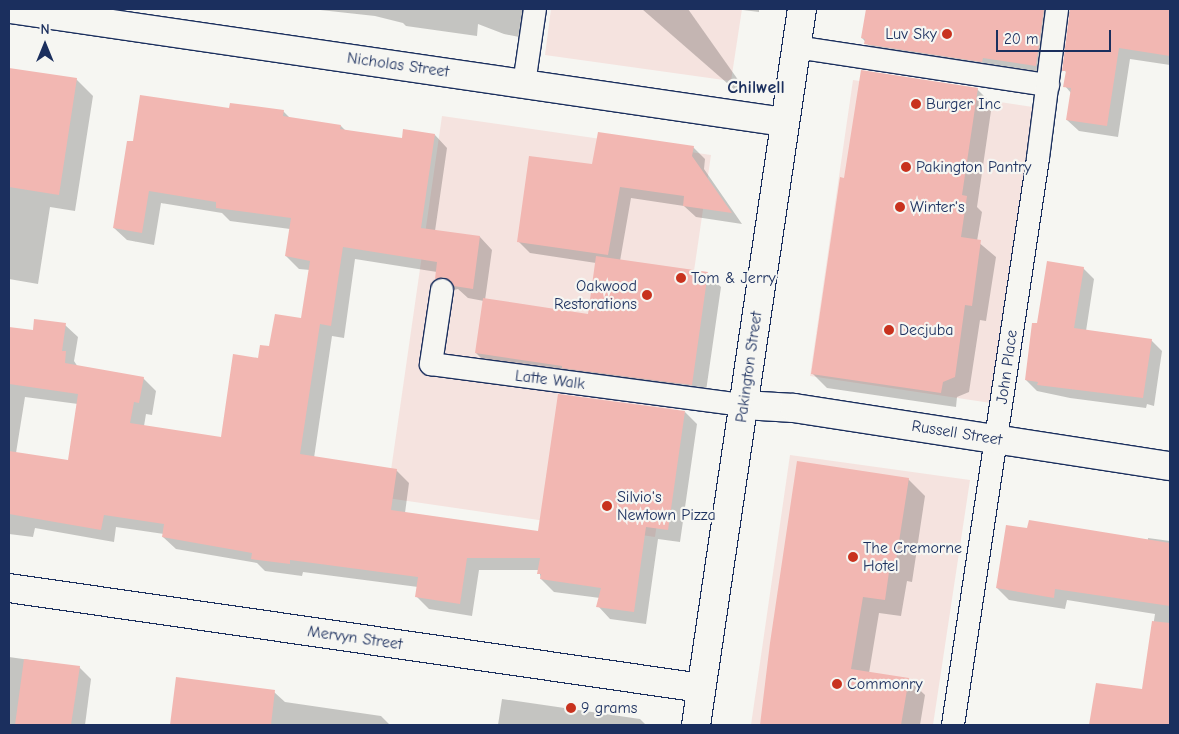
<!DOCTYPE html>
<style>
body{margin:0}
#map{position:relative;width:1179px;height:734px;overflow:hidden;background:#f6f6f2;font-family:"Comic Neue",sans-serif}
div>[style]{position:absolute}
.built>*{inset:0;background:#f5e3df}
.shadow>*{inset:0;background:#0003}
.building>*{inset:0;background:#f2b7b2}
.roads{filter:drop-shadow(1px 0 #1b2f5e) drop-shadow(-1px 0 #1b2f5e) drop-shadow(0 1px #1b2f5e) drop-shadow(0 -1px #1b2f5e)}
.service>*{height:22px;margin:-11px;padding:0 11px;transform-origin:11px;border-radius:11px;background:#f6f6f2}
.minor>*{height:28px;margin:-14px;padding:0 14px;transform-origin:14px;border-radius:14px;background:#f6f6f2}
.tertiary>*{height:28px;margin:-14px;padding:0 14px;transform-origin:14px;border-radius:14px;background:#f6f6f2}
.dots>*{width:14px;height:14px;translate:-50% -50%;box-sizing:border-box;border:2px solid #f6f6f2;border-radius:50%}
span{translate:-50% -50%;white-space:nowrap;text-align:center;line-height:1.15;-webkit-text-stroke:4.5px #f6f6f2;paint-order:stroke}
.poi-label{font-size:16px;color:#1b2f5e}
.right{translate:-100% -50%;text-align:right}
.left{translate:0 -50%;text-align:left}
.street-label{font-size:16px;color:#1b2f5e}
.neighbourhood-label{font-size:18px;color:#1b2f5e;font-weight:700}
.frame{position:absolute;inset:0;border:10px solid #1b2f5e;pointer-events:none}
.north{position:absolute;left:20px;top:20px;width:50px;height:50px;-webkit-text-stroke:4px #f6f6f2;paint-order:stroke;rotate:0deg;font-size:14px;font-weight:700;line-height:20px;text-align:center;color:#1b2f5e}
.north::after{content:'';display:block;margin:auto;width:18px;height:22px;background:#1b2f5e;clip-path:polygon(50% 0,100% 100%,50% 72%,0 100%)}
.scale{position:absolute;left:996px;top:30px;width:115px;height:22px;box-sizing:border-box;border:2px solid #1b2f5e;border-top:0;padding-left:6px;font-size:15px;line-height:18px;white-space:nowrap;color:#1b2f5e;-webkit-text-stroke:4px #f6f6f2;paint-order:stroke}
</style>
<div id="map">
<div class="built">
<i style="clip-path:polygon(551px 9px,742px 9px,731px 81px,545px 55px)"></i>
<i style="clip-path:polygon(853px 80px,1033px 107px,991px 403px,810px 376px)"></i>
<i style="clip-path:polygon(442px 116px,711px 155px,655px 537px,387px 498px)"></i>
<i style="clip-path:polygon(790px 455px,970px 480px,933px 725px,751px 725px)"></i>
</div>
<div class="shadow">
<i style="clip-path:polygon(311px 9px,548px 9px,539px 16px,534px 40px,504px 34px,478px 24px,477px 36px,406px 26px,403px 23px,375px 16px)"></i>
<i style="clip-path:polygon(642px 9px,688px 9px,741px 84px,735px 90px)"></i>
<i style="clip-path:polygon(735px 9px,759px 9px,759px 12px)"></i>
<i style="clip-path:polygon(867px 9px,1067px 9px,1071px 13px,1071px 9px,1170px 9px,1170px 65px,1130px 59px,1118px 137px,1079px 131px,1067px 120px,1071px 93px,1065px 86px,1067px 73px,1064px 70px,1071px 13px,1063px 17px,1053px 82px,882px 60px,862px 38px)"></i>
<i style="clip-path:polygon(9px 71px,76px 79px,93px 96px,75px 211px,50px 207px,38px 284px,9px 279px)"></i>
<i style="clip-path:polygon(977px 89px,992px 104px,977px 207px,982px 212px,977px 241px,996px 257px,986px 321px,980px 320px,969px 392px,957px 397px,956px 407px,827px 388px,812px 373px,846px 179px)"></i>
<i style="clip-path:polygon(evenodd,230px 109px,283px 111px,290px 118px,341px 126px,346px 131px,403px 140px,435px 135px,447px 148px,435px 231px,480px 237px,492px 250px,485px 300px,589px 315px,596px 263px,530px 253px,518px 241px,593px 166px,693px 147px,705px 159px,704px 169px,742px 224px,696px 217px,684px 206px,631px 198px,620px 261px,707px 274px,721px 287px,705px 398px,490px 367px,476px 353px,484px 301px,468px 298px,458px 289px,449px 291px,436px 279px,437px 272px,355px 259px,344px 338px,332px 336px,314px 458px,396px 470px,409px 483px,405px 513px,539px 533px,685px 412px,697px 424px,680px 542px,658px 539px,646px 624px,610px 619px,598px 606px,600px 598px,554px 592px,541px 579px,539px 570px,479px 570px,472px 616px,429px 609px,417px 597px,418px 587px,303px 572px,302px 576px,265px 571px,257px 563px,176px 549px,163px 537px,164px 534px,116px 527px,114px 542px,35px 528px,33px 537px,9px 534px,9px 329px,34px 332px,65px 325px,78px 337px,74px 361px,78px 367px,143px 378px,156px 391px,152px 415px,146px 414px,144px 426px,222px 439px,259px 360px,302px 320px,310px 270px,299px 269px,286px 256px,290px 229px,230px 221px,222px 213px,161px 203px,154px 245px,127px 240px,114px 228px,134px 143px,230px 109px,25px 397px,78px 404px,69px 461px,16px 453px,25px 397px)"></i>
<i style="clip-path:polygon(1083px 268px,1094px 279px,1086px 331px,1151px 340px,1162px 351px,1154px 406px,1147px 404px,1146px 408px,1070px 398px,1037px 391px,1026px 380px,1038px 325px)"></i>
<i style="clip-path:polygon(798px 463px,908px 479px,925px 496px,912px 582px,907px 581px,901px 616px,879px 613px,869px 673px,908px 679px,925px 695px,920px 725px,761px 725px)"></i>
<i style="clip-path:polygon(1148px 538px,1170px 541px,1170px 725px,1091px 725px,1097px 684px,1143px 690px,1155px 614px,1067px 600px,1065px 609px,1009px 600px,997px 588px,1148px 541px)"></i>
<i style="clip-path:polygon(9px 657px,79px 667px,91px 679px,85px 725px,9px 725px)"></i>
<i style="clip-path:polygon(178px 678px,274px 692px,285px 702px,381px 716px,390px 725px,171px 725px)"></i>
<i style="clip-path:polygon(502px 699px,640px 719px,646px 725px,498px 725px)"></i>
</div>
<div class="building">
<i style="clip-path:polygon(866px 9px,1044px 9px,1036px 66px,983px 58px,982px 62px,864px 44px,865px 39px,861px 38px)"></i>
<i style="clip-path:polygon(1070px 9px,1170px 9px,1170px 56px,1119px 48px,1107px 126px,1066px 120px,1071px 88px,1063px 87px,1066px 71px,1062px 71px)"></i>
<i style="clip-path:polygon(9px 68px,77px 78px,59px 195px,9px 187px)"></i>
<i style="clip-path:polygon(861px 70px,978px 88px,962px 195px,967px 196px,961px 237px,981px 240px,972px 306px,965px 305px,955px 377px,943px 382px,941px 393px,811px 374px,840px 177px,844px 178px)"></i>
<i style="clip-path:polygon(140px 95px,229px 108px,230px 103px,284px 110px,283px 116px,341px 125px,340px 129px,402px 138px,403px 129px,435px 134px,421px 228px,480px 236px,473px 289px,454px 286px,450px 280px,444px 277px,435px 279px,437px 262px,343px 247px,331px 326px,320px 324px,300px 454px,397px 469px,391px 510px,538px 531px,558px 394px,685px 411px,668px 530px,646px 527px,634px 612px,596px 607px,601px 588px,540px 579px,541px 574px,537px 574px,540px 558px,467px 558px,460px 604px,415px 597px,418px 577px,290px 560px,290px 564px,251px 559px,252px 553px,162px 537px,164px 524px,104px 515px,101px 530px,9px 514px,9px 451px,68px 460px,78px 394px,9px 384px,9px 327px,33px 330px,34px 319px,66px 323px,62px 351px,66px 351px,65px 363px,144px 377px,139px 403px,134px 402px,130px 423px,221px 437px,233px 354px,258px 358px,260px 345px,269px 346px,275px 314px,301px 318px,310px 261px,285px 256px,291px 218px,216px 208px,216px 202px,149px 191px,142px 233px,113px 228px,127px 141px,133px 141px)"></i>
<i style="clip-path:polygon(598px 132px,694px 146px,692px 156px,732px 213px,683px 206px,684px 196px,620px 187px,608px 255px,517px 242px,529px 156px,592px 164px)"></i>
<i style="clip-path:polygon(596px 256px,708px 272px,692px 385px,562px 368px,562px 366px,475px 353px,483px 298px,588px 314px)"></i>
<i style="clip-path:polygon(1047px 261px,1084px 267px,1074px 328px,1152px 339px,1143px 398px,1037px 385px,1038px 382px,1025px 380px,1032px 323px,1037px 323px)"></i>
<i style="clip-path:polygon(797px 461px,909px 478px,895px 567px,890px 565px,885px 600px,863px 597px,851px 669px,909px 678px,901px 725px,760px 725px,770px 643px)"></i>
<i style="clip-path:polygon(1029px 520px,1170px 543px,1170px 606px,1055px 589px,1054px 598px,996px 588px,1006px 525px,1027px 528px)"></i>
<i style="clip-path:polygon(1152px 621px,1170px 623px,1170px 725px,1089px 725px,1096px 683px,1142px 689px)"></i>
<i style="clip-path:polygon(24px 659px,80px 666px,71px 725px,15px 725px)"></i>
<i style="clip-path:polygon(176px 677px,275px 690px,271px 725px,170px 725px)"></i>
</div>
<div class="roads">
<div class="service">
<i style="left:796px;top:47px;width:255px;rotate:8.6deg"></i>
<i style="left:524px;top:84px;width:76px;rotate:-81.7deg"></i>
<i style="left:442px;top:290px;width:75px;rotate:98.5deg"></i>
<i style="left:431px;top:364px;width:315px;rotate:7.5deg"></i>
<i style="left:953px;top:725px;width:573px;rotate:-81.47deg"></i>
<i style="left:1038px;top:158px;width:150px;rotate:-82.7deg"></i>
</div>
<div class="minor">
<i style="left:10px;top:9px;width:783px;rotate:8.3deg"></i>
<i style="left:743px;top:405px;width:51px;rotate:3.4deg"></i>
<i style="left:794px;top:408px;width:380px;rotate:8.8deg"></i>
<i style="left:9px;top:588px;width:699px;rotate:8.22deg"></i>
</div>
<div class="tertiary">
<i style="left:696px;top:725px;width:724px;rotate:-81.58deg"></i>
</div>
</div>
<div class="dots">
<i style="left:947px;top:34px;background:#c8321e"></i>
<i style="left:916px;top:104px;background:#c8321e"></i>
<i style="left:906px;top:167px;background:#c8321e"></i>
<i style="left:900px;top:207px;background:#c8321e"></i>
<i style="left:681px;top:278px;background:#c8321e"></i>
<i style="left:647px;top:295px;background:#c8321e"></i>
<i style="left:889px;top:330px;background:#c8321e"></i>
<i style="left:607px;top:506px;background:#c8321e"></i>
<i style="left:853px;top:557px;background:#c8321e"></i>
<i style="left:837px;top:684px;background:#c8321e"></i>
<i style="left:571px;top:708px;background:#c8321e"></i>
</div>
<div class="poi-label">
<span class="right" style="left:937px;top:34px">Luv Sky</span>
<span class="left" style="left:926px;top:104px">Burger Inc</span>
<span class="left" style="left:916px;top:167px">Pakington Pantry</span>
<span class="left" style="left:910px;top:207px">Winter's</span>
<span class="left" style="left:691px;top:278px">Tom &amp; Jerry</span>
<span class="right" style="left:637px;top:295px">Oakwood<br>Restorations</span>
<span class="left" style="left:899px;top:330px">Decjuba</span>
<span class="left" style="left:617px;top:506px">Silvio's<br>Newtown Pizza</span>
<span class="left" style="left:863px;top:557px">The Cremorne<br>Hotel</span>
<span class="left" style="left:847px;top:684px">Commonry</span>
<span class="left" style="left:581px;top:708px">9 grams</span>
</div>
<div class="street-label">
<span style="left:398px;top:65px;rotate:8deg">Nicholas Street</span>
<span style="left:749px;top:367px;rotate:-82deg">Pakington Street</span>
<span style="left:1007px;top:367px;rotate:-82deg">John Place</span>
<span style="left:550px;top:380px;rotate:7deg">Latte Walk</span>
<span style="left:957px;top:433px;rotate:9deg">Russell Street</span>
<span style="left:355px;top:638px;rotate:8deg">Mervyn Street</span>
</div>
<div class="neighbourhood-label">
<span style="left:756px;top:88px">Chilwell</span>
</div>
<div class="frame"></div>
<div class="north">N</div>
<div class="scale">20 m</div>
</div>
